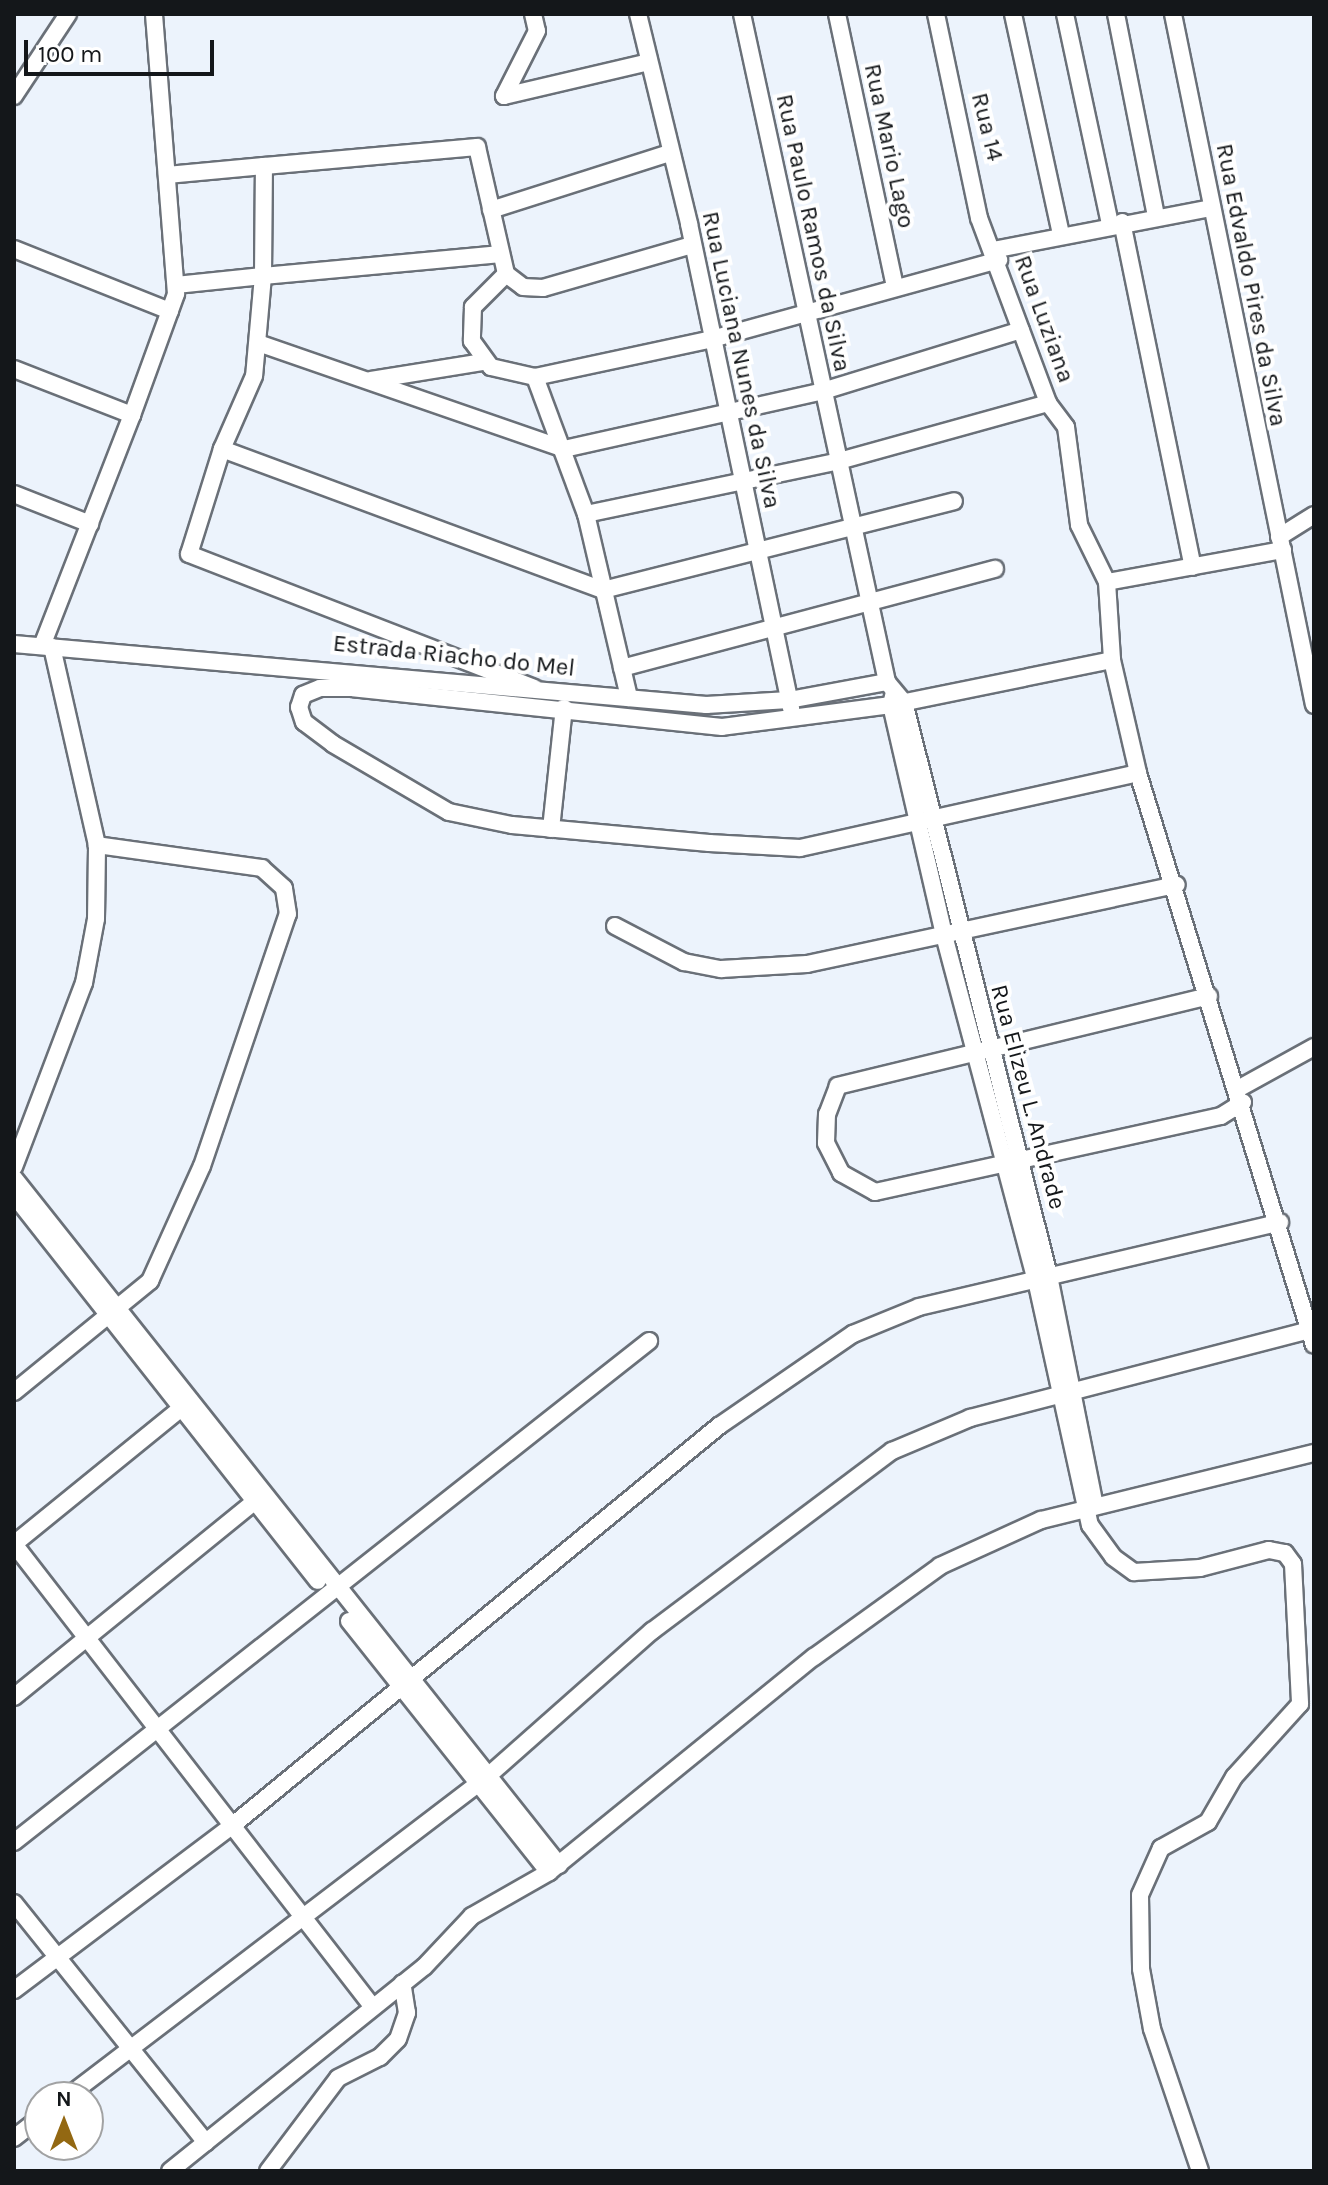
<!DOCTYPE html>
<style>
body{margin:0}
#map{position:relative;width:1328px;height:2185px;overflow:hidden;background:#ecf3fc;font-family:Karla,sans-serif}
div>[style]{position:absolute}
.roads{filter:drop-shadow(2px 0 #6a7078) drop-shadow(-2px 0 #6a7078) drop-shadow(0 2px #6a7078) drop-shadow(0 -2px #6a7078)}
.street>*{height:16px;margin:-8px;padding:0 8px;transform-origin:8px;border-radius:8px;background:#fff}
span{translate:-50% -50%;white-space:nowrap;text-align:center;line-height:1.15;-webkit-text-stroke:8px #fff;paint-order:stroke}
.street-label{font-size:24px;color:#14171a}
.frame{position:absolute;inset:0;border:16px solid #14171a;pointer-events:none}
.north{position:absolute;left:24px;top:2081px;width:80px;height:80px;box-sizing:border-box;background:#fff;border:2px solid #a1a2a3;border-radius:50%;rotate:0deg;font-size:22px;font-weight:700;line-height:32px;text-align:center;color:#14171a}
.north::after{content:'';display:block;margin:auto;width:28px;height:36px;background:#936812;clip-path:polygon(50% 0,100% 100%,50% 72%,0 100%)}
.scale{position:absolute;left:24px;top:40px;width:190px;height:36px;box-sizing:border-box;border:4px solid #14171a;border-top:0;padding-left:10px;font-size:24px;line-height:28px;white-space:nowrap;color:#14171a;-webkit-text-stroke:6px #fff;paint-order:stroke}
</style>
<div id="map">
<div class="roads">
<div class="street">
<i style="left:533px;top:14px;width:17px;rotate:77deg"></i>
<i style="left:537px;top:31px;width:73px;rotate:116.9deg"></i>
<i style="left:504px;top:96px;width:149px;rotate:-13.2deg"></i>
<i style="left:638px;top:14px;width:216px;rotate:76.3deg"></i>
<i style="left:689px;top:224px;width:495px;rotate:78.1deg"></i>
<i style="left:742px;top:14px;width:684px;rotate:77.75deg"></i>
<i style="left:887px;top:682px;width:26px;rotate:50deg"></i>
<i style="left:904px;top:702px;width:592px;rotate:75.82deg"></i>
<i style="left:1049px;top:1276px;width:235px;rotate:78.7deg"></i>
<i style="left:837px;top:14px;width:279px;rotate:78deg"></i>
<i style="left:936px;top:14px;width:208px;rotate:78.1deg"></i>
<i style="left:979px;top:218px;width:197px;rotate:69.5deg"></i>
<i style="left:1048px;top:403px;width:30px;rotate:53deg"></i>
<i style="left:1066px;top:427px;width:99px;rotate:82.4deg"></i>
<i style="left:1079px;top:525px;width:64px;rotate:63.8deg"></i>
<i style="left:1107px;top:582px;width:78px;rotate:86.3deg"></i>
<i style="left:1112px;top:660px;width:116px;rotate:77deg"></i>
<i style="left:1138px;top:773px;width:598px;rotate:72.9deg"></i>
<i style="left:1013px;top:14px;width:225px;rotate:77.7deg"></i>
<i style="left:1065px;top:14px;width:215px;rotate:77.9deg"></i>
<i style="left:1116px;top:14px;width:206px;rotate:78.8deg"></i>
<i style="left:1173px;top:14px;width:705px;rotate:78.47deg"></i>
<i style="left:14px;top:96px;width:98px;rotate:-56.6deg"></i>
<i style="left:167px;top:175px;width:97px;rotate:-5.3deg"></i>
<i style="left:491px;top:210px;width:188px;rotate:-17.7deg"></i>
<i style="left:1122px;top:222px;width:352px;rotate:78.4deg"></i>
<i style="left:14px;top:249px;width:168px;rotate:21.7deg"></i>
<i style="left:993px;top:250px;width:222px;rotate:-10.9deg"></i>
<i style="left:501px;top:254px;width:239px;rotate:174.7deg"></i>
<i style="left:263px;top:276px;width:100px;rotate:95.1deg"></i>
<i style="left:254px;top:376px;width:80px;rotate:113.7deg"></i>
<i style="left:222px;top:449px;width:110px;rotate:107.4deg"></i>
<i style="left:189px;top:554px;width:370px;rotate:21.2deg"></i>
<i style="left:506px;top:274px;width:21px;rotate:37deg"></i>
<i style="left:523px;top:287px;width:20px;rotate:3deg"></i>
<i style="left:543px;top:288px;width:155px;rotate:-16.1deg"></i>
<i style="left:176px;top:285px;width:87px;rotate:-5.9deg"></i>
<i style="left:263px;top:276px;width:110px;rotate:-89.5deg"></i>
<i style="left:264px;top:166px;width:214px;rotate:-5.1deg"></i>
<i style="left:477px;top:147px;width:130px;rotate:77.1deg"></i>
<i style="left:506px;top:274px;width:47px;rotate:135deg"></i>
<i style="left:473px;top:307px;width:34px;rotate:92deg"></i>
<i style="left:472px;top:341px;width:32px;rotate:54deg"></i>
<i style="left:491px;top:367px;width:45px;rotate:12.8deg"></i>
<i style="left:535px;top:377px;width:146px;rotate:69.6deg"></i>
<i style="left:586px;top:514px;width:189px;rotate:76.8deg"></i>
<i style="left:261px;top:344px;width:321px;rotate:19.1deg"></i>
<i style="left:564px;top:449px;width:265px;rotate:-12.6deg"></i>
<i style="left:823px;top:391px;width:207px;rotate:-17.1deg"></i>
<i style="left:14px;top:369px;width:127px;rotate:21.3deg"></i>
<i style="left:132px;top:415px;width:248px;rotate:111.3deg"></i>
<i style="left:535px;top:377px;width:181px;rotate:-12.1deg"></i>
<i style="left:712px;top:339px;width:298px;rotate:-15.4deg"></i>
<i style="left:371px;top:380px;width:114px;rotate:-9.1deg"></i>
<i style="left:132px;top:415px;width:129px;rotate:-70deg"></i>
<i style="left:176px;top:294px;width:281px;rotate:-94.5deg"></i>
<i style="left:222px;top:449px;width:406px;rotate:20.3deg"></i>
<i style="left:603px;top:590px;width:362px;rotate:-14.2deg"></i>
<i style="left:14px;top:494px;width:82px;rotate:21.5deg"></i>
<i style="left:586px;top:514px;width:258px;rotate:-11.8deg"></i>
<i style="left:839px;top:461px;width:217px;rotate:-15.5deg"></i>
<i style="left:1279px;top:537px;width:41px;rotate:-32.2deg"></i>
<i style="left:1107px;top:582px;width:179px;rotate:-10.3deg"></i>
<i style="left:14px;top:644px;width:695px;rotate:5.04deg"></i>
<i style="left:706px;top:705px;width:83px;rotate:-3.4deg"></i>
<i style="left:789px;top:700px;width:100px;rotate:-10.4deg"></i>
<i style="left:1112px;top:660px;width:226px;rotate:168.5deg"></i>
<i style="left:891px;top:705px;width:170px;rotate:172.6deg"></i>
<i style="left:722px;top:727px;width:371px;rotate:-174deg"></i>
<i style="left:353px;top:688px;width:33px;rotate:180deg"></i>
<i style="left:320px;top:688px;width:18px;rotate:158deg"></i>
<i style="left:303px;top:695px;width:13px;rotate:108deg"></i>
<i style="left:299px;top:707px;width:16px;rotate:72deg"></i>
<i style="left:304px;top:722px;width:36px;rotate:37deg"></i>
<i style="left:333px;top:744px;width:134px;rotate:30.4deg"></i>
<i style="left:449px;top:812px;width:64px;rotate:11.7deg"></i>
<i style="left:512px;top:825px;width:198px;rotate:5.2deg"></i>
<i style="left:709px;top:843px;width:91px;rotate:3.1deg"></i>
<i style="left:800px;top:848px;width:346px;rotate:-12.5deg"></i>
<i style="left:622px;top:668px;width:386px;rotate:-14.9deg"></i>
<i style="left:894px;top:692px;width:13px;rotate:103deg"></i>
<i style="left:891px;top:705px;width:240px;rotate:77deg"></i>
<i style="left:945px;top:939px;width:353px;rotate:75.1deg"></i>
<i style="left:1036px;top:1280px;width:251px;rotate:77.6deg"></i>
<i style="left:1090px;top:1525px;width:39px;rotate:54deg"></i>
<i style="left:1113px;top:1557px;width:26px;rotate:36deg"></i>
<i style="left:1134px;top:1572px;width:66px;rotate:-3.5deg"></i>
<i style="left:1200px;top:1568px;width:71px;rotate:-14.6deg"></i>
<i style="left:1269px;top:1550px;width:16px;rotate:11deg"></i>
<i style="left:1285px;top:1553px;width:14px;rotate:54deg"></i>
<i style="left:1293px;top:1564px;width:140px;rotate:87.1deg"></i>
<i style="left:1300px;top:1704px;width:98px;rotate:132.1deg"></i>
<i style="left:1234px;top:1777px;width:52px;rotate:120deg"></i>
<i style="left:1208px;top:1822px;width:54px;rotate:151deg"></i>
<i style="left:1161px;top:1848px;width:51px;rotate:114.1deg"></i>
<i style="left:1140px;top:1895px;width:74px;rotate:89.2deg"></i>
<i style="left:1141px;top:1969px;width:61px;rotate:79.6deg"></i>
<i style="left:1152px;top:2029px;width:150px;rotate:71.3deg"></i>
<i style="left:551px;top:829px;width:122px;rotate:-83.9deg"></i>
<i style="left:615px;top:926px;width:78px;rotate:27.6deg"></i>
<i style="left:684px;top:962px;width:38px;rotate:11deg"></i>
<i style="left:721px;top:969px;width:86px;rotate:-3.3deg"></i>
<i style="left:807px;top:964px;width:378px;rotate:-12.1deg"></i>
<i style="left:1209px;top:996px;width:382px;rotate:166.4deg"></i>
<i style="left:838px;top:1086px;width:30px;rotate:111deg"></i>
<i style="left:827px;top:1114px;width:29px;rotate:92deg"></i>
<i style="left:826px;top:1143px;width:34px;rotate:63deg"></i>
<i style="left:841px;top:1173px;width:39px;rotate:29deg"></i>
<i style="left:875px;top:1192px;width:354px;rotate:-12.4deg"></i>
<i style="left:1221px;top:1116px;width:26px;rotate:-32deg"></i>
<i style="left:1238px;top:1089px;width:87px;rotate:-28.9deg"></i>
<i style="left:14px;top:1167px;width:197px;rotate:-69.2deg"></i>
<i style="left:84px;top:983px;width:65px;rotate:-79.4deg"></i>
<i style="left:96px;top:919px;width:74px;rotate:-89.2deg"></i>
<i style="left:97px;top:845px;width:203px;rotate:-102.8deg"></i>
<i style="left:14px;top:1178px;width:877px;rotate:51.57deg"></i>
<i style="left:14px;top:1195px;width:491px;rotate:51.8deg"></i>
<i style="left:14px;top:1392px;width:176px;rotate:-39.2deg"></i>
<i style="left:150px;top:1281px;width:126px;rotate:-65.7deg"></i>
<i style="left:202px;top:1166px;width:266px;rotate:-71.2deg"></i>
<i style="left:288px;top:914px;width:26px;rotate:-99deg"></i>
<i style="left:284px;top:888px;width:30px;rotate:-138deg"></i>
<i style="left:262px;top:868px;width:167px;rotate:-172.1deg"></i>
<i style="left:14px;top:1544px;width:584px;rotate:52.23deg"></i>
<i style="left:14px;top:1544px;width:227px;rotate:-39.1deg"></i>
<i style="left:349px;top:1621px;width:321px;rotate:51.5deg"></i>
<i style="left:14px;top:1697px;width:322px;rotate:-39.1deg"></i>
<i style="left:14px;top:1842px;width:809px;rotate:-38.27deg"></i>
<i style="left:14px;top:1903px;width:307px;rotate:51.3deg"></i>
<i style="left:14px;top:1990px;width:274px;rotate:-37deg"></i>
<i style="left:233px;top:1825px;width:629px;rotate:-39.39deg"></i>
<i style="left:719px;top:1426px;width:163px;rotate:-34.5deg"></i>
<i style="left:853px;top:1334px;width:71px;rotate:-22.2deg"></i>
<i style="left:919px;top:1307px;width:371px;rotate:-13.2deg"></i>
<i style="left:67px;top:2097px;width:529px;rotate:-37.32deg"></i>
<i style="left:488px;top:1776px;width:219px;rotate:-41.5deg"></i>
<i style="left:652px;top:1631px;width:300px;rotate:-36.9deg"></i>
<i style="left:892px;top:1451px;width:85px;rotate:-22.9deg"></i>
<i style="left:970px;top:1418px;width:351px;rotate:-14.5deg"></i>
<i style="left:14px;top:2138px;width:33px;rotate:-38deg"></i>
<i style="left:170px;top:2171px;width:326px;rotate:-38.8deg"></i>
<i style="left:424px;top:1967px;width:70px;rotate:-46.7deg"></i>
<i style="left:472px;top:1916px;width:89px;rotate:-29.7deg"></i>
<i style="left:549px;top:1872px;width:341px;rotate:-39.1deg"></i>
<i style="left:814px;top:1657px;width:155px;rotate:-35.8deg"></i>
<i style="left:940px;top:1566px;width:111px;rotate:-24.5deg"></i>
<i style="left:1041px;top:1520px;width:281px;rotate:-13.8deg"></i>
<i style="left:268px;top:2171px;width:116px;rotate:-53deg"></i>
<i style="left:338px;top:2078px;width:47px;rotate:-26.6deg"></i>
<i style="left:380px;top:2057px;width:25px;rotate:-45deg"></i>
<i style="left:398px;top:2039px;width:28px;rotate:-71deg"></i>
<i style="left:407px;top:2013px;width:30px;rotate:-99deg"></i>
</div>
</div>
<div class="street-label">
<span style="left:987px;top:127px;rotate:76deg">Rua 14</span>
<span style="left:889px;top:146px;rotate:78deg">Rua Mario Lago</span>
<span style="left:813px;top:233px;rotate:78deg">Rua Paulo Ramos da Silva</span>
<span style="left:1251px;top:285px;rotate:79deg">Rua Edvaldo Pires da Silva</span>
<span style="left:1044px;top:319px;rotate:70deg">Rua Luziana</span>
<span style="left:741px;top:360px;rotate:78deg">Rua Luciana Nunes da Silva</span>
<span style="left:454px;top:656px;rotate:6deg">Estrada Riacho do Mel</span>
<span style="left:1028px;top:1097px;rotate:75deg">Rua Elizeu L. Andrade</span>
</div>
<div class="frame"></div>
<div class="north">N</div>
<div class="scale">100 m</div>
</div>
